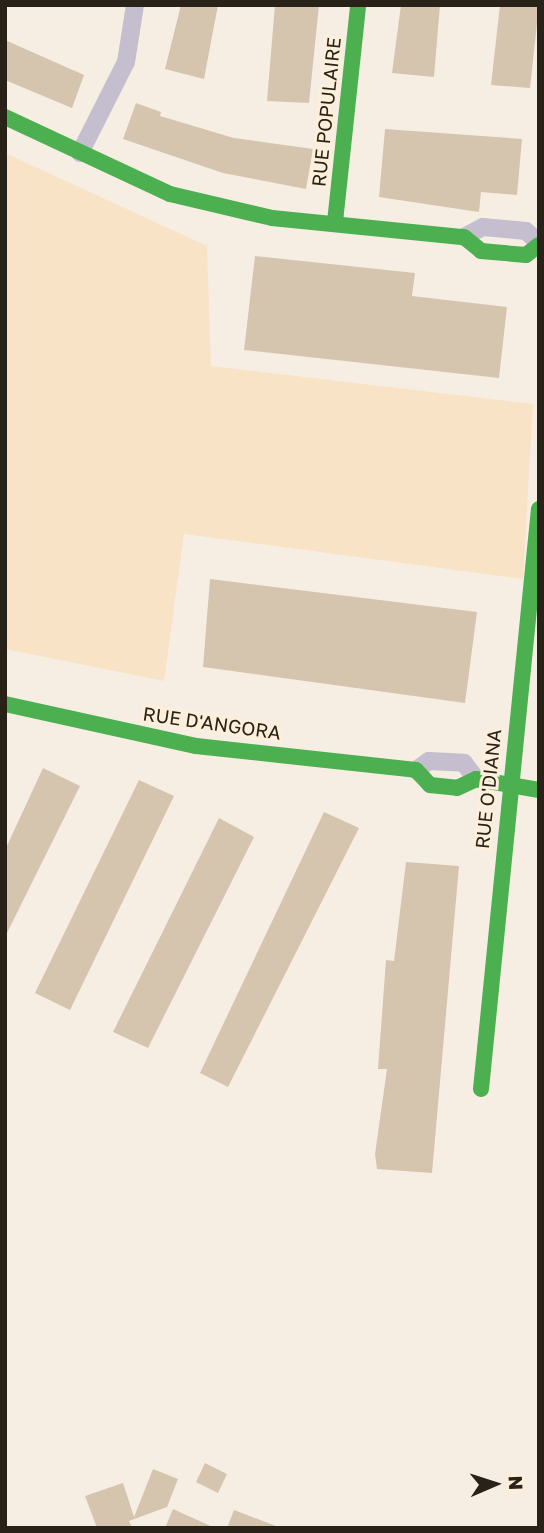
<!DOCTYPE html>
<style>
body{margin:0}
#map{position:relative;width:544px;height:1533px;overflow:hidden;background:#f6eee3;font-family:"Golos Text",sans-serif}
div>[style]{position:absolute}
.green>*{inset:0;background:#f9e3c6}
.building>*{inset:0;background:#d5c5af}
.street>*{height:18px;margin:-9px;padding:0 9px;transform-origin:9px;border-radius:9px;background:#c4bece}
.fast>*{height:16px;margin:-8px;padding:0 8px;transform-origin:8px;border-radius:8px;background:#4caf50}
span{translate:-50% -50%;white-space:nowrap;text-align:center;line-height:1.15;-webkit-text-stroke:6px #feefdb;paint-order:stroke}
.street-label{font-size:19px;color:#292219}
.frame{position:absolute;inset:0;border:7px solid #292219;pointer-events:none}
.north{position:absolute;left:460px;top:1449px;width:70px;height:70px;-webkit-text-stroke:5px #feefdb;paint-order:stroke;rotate:87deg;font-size:19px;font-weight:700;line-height:28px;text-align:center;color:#292219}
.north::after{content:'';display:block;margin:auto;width:24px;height:32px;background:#292219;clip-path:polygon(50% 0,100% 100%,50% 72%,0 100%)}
</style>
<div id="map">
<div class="green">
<i style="clip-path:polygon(5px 153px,207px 246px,211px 366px,533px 404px,523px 579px,184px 534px,164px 681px,5px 649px)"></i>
</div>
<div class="building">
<i style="clip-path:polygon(181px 5px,218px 5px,204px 79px,165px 69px)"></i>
<i style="clip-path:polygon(275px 5px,319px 5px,309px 103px,267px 101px)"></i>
<i style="clip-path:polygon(401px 5px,440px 5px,434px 77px,392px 73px)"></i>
<i style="clip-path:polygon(500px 5px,539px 5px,530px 88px,491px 85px)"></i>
<i style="clip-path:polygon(5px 40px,84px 75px,72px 108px,5px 80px)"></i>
<i style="clip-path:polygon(136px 103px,161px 112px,160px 116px,234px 138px,313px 149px,306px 189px,223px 173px,123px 139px)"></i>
<i style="clip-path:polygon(385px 129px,522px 139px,517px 195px,481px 192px,479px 212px,379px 197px)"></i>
<i style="clip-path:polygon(255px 256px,415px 273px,412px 296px,507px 307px,499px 378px,244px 350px)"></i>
<i style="clip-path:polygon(210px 579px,477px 612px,465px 703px,203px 667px)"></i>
<i style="clip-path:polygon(43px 768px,80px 786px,5px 937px,5px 850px)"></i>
<i style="clip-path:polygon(139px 780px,174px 796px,70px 1010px,35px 993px)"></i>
<i style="clip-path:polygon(324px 812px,359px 828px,228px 1087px,200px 1073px)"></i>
<i style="clip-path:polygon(219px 818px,254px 837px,148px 1048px,113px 1032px)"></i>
<i style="clip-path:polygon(406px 862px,459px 866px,432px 1173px,377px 1169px,375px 1154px,387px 1069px,378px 1069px,386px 960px,394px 961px)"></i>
<i style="clip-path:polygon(205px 1463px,227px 1474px,218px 1493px,196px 1482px)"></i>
<i style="clip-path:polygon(153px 1469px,178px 1479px,167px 1507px,129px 1521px,132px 1528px,97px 1528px,85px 1496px,123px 1483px,134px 1517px)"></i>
<i style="clip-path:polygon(173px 1509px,215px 1528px,165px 1528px)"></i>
<i style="clip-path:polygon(234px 1510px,276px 1526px,275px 1528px,227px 1528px)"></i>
</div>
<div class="street">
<i style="left:80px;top:153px;width:102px;rotate:-63.2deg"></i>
<i style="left:126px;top:62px;width:58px;rotate:-81deg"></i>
<i style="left:464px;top:237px;width:21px;rotate:-28deg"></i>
<i style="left:483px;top:227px;width:43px;rotate:5.3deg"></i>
<i style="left:526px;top:231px;width:18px;rotate:43deg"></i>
<i style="left:416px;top:770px;width:16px;rotate:-35deg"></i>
<i style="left:429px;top:761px;width:35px;rotate:3deg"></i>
<i style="left:464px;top:763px;width:20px;rotate:53deg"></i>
</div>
<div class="fast">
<i style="left:5px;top:117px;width:182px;rotate:25deg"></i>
<i style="left:170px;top:194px;width:105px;rotate:13.2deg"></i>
<i style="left:272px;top:218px;width:193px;rotate:5.7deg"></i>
<i style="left:464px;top:237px;width:22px;rotate:39deg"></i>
<i style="left:481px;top:251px;width:45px;rotate:5.1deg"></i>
<i style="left:526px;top:255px;width:16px;rotate:-38deg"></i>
<i style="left:335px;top:222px;width:218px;rotate:-83.9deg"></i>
<i style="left:5px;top:704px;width:196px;rotate:12.4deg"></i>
<i style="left:196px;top:746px;width:221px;rotate:6.2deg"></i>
<i style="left:416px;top:770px;width:21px;rotate:47deg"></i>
<i style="left:430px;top:785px;width:27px;rotate:6deg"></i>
<i style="left:457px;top:788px;width:21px;rotate:-25deg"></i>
<i style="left:476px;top:779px;width:64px;rotate:9.9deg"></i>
<i style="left:481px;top:1089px;width:583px;rotate:-84.29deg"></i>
</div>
<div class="street-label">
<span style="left:326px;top:112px;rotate:-84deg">RUE POPULAIRE</span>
<span style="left:212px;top:723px;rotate:8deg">RUE D'ANGORA</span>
<span style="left:488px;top:789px;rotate:-84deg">RUE O'DIANA</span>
</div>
<div class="frame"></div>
<div class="north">N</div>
</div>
